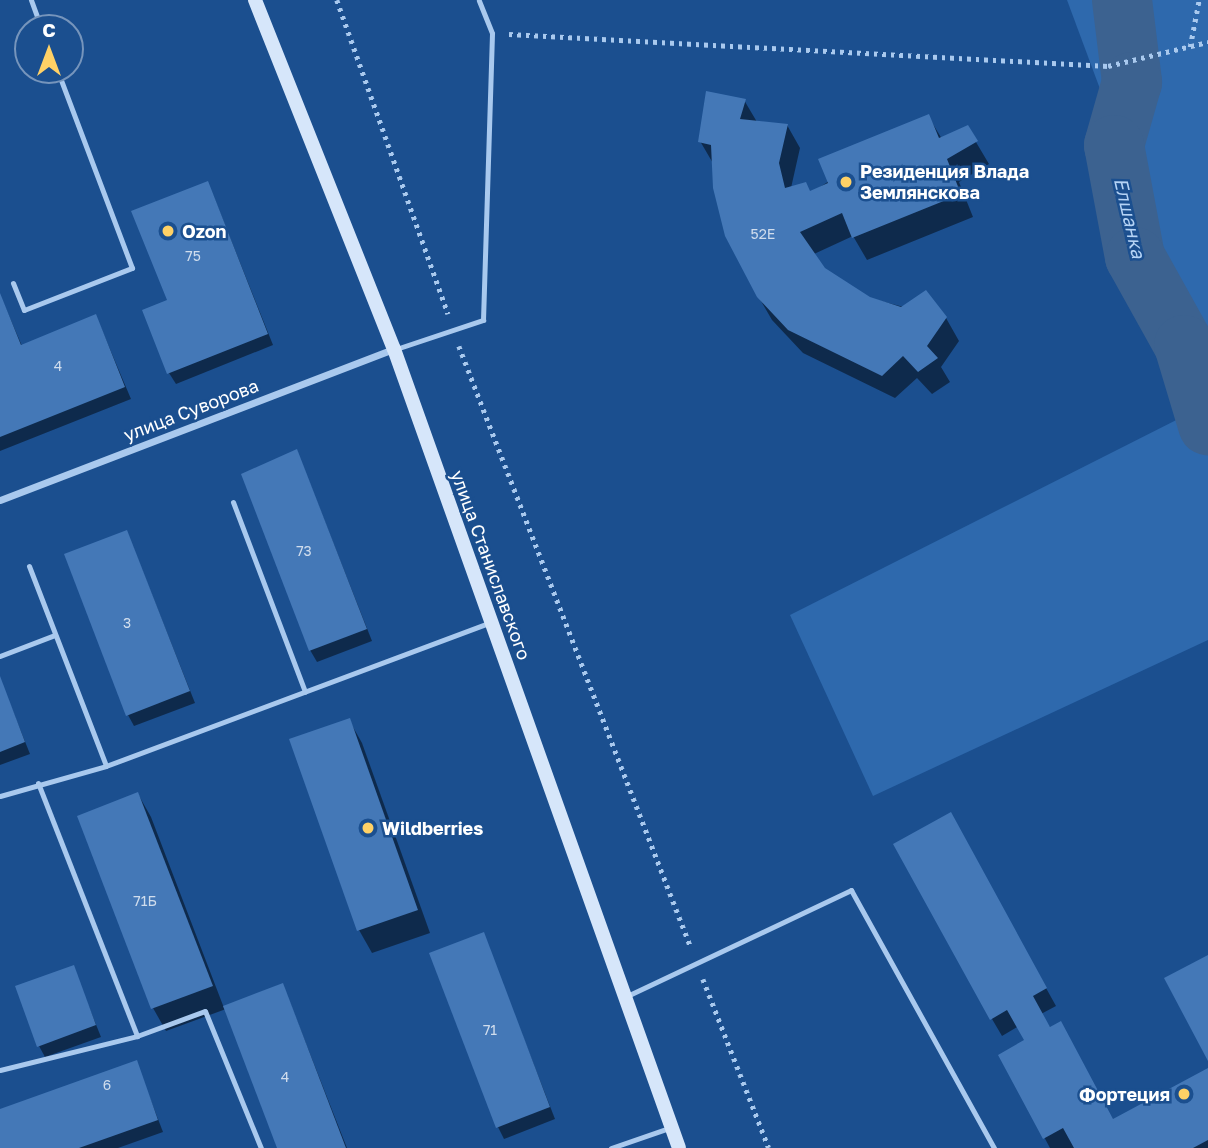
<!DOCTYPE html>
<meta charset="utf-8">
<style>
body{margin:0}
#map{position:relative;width:1208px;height:1148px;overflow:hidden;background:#1b4f8f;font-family:"Golos Text",sans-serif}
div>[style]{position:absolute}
.green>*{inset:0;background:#2e69ad}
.shadow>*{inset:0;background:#0007}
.river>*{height:60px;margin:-30px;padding:0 30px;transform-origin:30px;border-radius:30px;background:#3c6290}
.building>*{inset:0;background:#4478b7}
.path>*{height:4.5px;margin-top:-2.25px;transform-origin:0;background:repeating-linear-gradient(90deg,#a9c9ee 0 3.5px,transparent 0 8.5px)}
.lane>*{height:5px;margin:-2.5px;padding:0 2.5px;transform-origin:2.5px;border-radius:2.5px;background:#a9c9ee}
.street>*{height:7px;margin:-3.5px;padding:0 3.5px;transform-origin:3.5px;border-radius:3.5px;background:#a9c9ee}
.secondary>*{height:14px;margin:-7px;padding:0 7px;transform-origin:7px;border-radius:7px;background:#d6e6fa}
.dots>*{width:19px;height:19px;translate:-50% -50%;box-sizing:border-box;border:4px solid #1b4f8f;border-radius:50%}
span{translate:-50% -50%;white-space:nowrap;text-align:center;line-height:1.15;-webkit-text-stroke:5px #1b4f8f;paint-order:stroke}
.number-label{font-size:14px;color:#d0dded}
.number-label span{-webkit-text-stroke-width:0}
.poi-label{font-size:18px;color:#fff;font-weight:700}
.left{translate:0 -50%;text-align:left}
.right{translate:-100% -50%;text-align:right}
.street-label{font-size:18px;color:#fff}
.water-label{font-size:19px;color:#b5d3f5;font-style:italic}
.north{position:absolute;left:14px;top:14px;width:70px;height:70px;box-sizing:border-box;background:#1b4f8f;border:2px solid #7695bc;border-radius:50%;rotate:0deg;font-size:19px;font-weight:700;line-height:28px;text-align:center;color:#fff}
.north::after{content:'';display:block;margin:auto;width:24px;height:32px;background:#ffd166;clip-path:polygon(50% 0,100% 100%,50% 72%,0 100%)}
</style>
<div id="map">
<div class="green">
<i style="clip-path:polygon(1067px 0,1208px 0,1208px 380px)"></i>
<i style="clip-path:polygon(1208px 404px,1208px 640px,873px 796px,790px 615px)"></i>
</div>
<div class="shadow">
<i style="clip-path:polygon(744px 100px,757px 122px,787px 125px,800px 148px,791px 188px,811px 193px,928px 116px,942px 139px,967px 127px,989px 164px,959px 182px,973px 217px,867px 260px,853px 236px,814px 254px,824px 269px,869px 298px,946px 318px,959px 341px,941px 367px,950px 382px,932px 394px,917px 378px,895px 398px,803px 353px,772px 320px,758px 296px,714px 165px,700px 141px)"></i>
<i style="clip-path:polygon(213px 195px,273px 345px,176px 384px,169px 373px,169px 301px)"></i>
<i style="clip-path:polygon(0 295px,22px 346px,96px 316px,131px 399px,0 451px)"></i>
<i style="clip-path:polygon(297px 451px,372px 641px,317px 662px,310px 650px)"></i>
<i style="clip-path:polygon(127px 532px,195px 703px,134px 726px,128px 715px)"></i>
<i style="clip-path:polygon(0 679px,30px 754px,0 765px)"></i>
<i style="clip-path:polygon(349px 720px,362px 743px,430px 933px,372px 953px,359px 930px)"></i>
<i style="clip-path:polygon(138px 794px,151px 817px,224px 1008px,283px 985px,347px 1148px,279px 1148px,226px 1009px,166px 1031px,153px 1008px)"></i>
<i style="clip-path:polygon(950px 815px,1056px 1006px,1041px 1014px,1113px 1120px,1208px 1070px,1208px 1148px,1050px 1148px,1000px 1055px,1027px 1041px,1019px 1026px,1002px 1036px,992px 1019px)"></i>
<i style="clip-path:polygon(483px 934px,555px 1119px,504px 1139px,498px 1127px)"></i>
<i style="clip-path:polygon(73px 967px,101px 1037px,45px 1057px,39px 1046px)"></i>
<i style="clip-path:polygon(136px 1062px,163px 1132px,118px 1148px,0 1148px,0 1111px)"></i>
</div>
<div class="river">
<i style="left:1122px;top:0;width:83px;rotate:83deg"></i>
<i style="left:1132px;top:82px;width:66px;rotate:105.9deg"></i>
<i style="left:1114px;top:145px;width:114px;rotate:79.4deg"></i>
<i style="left:1135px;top:257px;width:101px;rotate:60.9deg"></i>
<i style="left:1184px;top:345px;width:84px;rotate:73.3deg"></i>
</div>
<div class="building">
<i style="clip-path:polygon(706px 91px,746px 99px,740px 119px,788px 124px,779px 163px,785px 188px,806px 182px,810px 191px,828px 183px,818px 159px,929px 114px,939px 138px,968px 125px,978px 141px,947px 159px,961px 194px,852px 238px,842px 213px,800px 232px,825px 268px,870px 297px,901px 307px,926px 290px,947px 317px,927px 346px,938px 358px,918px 372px,903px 356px,882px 376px,788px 330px,757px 297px,725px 236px,713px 188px,711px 145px,698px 142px)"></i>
<i style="clip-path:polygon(208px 181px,268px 334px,167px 374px,142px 310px,167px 300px,131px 211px)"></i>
<i style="clip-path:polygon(0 293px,21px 345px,96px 314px,125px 387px,0 437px)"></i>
<i style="clip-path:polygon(297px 449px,367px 629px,309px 651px,241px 474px)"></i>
<i style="clip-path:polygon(127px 530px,190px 691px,126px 716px,64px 554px)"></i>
<i style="clip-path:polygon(0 676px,25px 742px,0 752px)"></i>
<i style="clip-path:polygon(350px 718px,418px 910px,357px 931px,289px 739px)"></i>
<i style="clip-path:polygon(138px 792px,213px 986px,151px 1009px,77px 816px)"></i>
<i style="clip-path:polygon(951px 812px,1047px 988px,1033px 996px,1050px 1027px,1061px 1021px,1113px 1119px,1208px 1068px,1208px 1140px,1193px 1148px,1074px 1148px,1063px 1128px,1043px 1139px,998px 1055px,1024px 1040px,1007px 1010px,990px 1020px,893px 844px)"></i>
<i style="clip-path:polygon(484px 932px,550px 1107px,496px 1128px,429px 953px)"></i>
<i style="clip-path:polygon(1208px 955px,1208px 1061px,1164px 978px)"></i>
<i style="clip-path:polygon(74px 965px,96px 1025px,37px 1047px,15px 986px)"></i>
<i style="clip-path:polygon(283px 983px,346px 1148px,277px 1148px,223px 1006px)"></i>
<i style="clip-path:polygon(137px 1060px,158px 1120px,79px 1148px,0 1148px,0 1109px)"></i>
</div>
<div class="path">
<i style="left:337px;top:0;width:333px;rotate:70.5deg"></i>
<i style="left:509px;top:34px;width:600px;rotate:3.06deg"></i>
<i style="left:1108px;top:66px;width:103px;rotate:-13.5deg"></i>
<i style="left:1190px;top:47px;width:48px;rotate:-79.2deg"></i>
<i style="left:459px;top:346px;width:642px;rotate:68.91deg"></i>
<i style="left:703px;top:979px;width:181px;rotate:68.7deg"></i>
</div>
<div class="lane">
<i style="left:31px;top:0;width:30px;rotate:70deg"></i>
<i style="left:13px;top:283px;width:29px;rotate:68deg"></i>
<i style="left:24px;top:310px;width:116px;rotate:-21.3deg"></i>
<i style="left:132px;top:268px;width:212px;rotate:-110.7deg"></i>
<i style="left:396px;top:349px;width:92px;rotate:-18.4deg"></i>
<i style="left:483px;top:320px;width:287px;rotate:-88.2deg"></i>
<i style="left:492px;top:33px;width:35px;rotate:-112deg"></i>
<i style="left:233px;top:502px;width:203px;rotate:69.2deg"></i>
<i style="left:29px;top:566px;width:214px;rotate:68.9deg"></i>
<i style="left:0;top:656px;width:59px;rotate:-20.9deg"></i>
<i style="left:38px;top:783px;width:272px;rotate:68.6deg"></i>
<i style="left:0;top:796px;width:110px;rotate:-15.8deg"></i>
<i style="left:106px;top:766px;width:411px;rotate:-20.5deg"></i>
<i style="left:627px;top:996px;width:248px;rotate:-25.3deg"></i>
<i style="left:851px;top:890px;width:295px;rotate:61deg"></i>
<i style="left:0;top:1070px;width:141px;rotate:-13.9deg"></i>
<i style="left:137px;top:1036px;width:72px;rotate:-20.2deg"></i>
<i style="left:205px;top:1011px;width:148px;rotate:67.8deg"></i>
<i style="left:611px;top:1148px;width:61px;rotate:-19deg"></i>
</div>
<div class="street">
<i style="left:0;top:500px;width:422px;rotate:-21deg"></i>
</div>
<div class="secondary">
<i style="left:255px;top:0;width:376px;rotate:68.3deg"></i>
<i style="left:394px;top:349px;width:848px;rotate:70.37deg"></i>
</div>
<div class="dots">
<i style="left:846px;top:182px;background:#ffd166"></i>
<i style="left:168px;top:231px;background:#ffd166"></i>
<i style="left:368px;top:828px;background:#ffd166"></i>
<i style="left:1184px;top:1094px;background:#ffd166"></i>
</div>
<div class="number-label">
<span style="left:763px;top:234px">52Е</span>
<span style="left:193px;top:256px">75</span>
<span style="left:58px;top:366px">4</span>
<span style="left:304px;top:551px">73</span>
<span style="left:127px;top:623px">3</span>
<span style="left:145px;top:901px">71Б</span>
<span style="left:490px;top:1030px">71</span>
<span style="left:285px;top:1077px">4</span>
<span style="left:107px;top:1085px">6</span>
</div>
<div class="poi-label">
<span class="left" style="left:860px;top:182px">Резиденция Влада<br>Землянскова</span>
<span class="left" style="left:182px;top:231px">Ozon</span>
<span class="left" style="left:382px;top:828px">Wildberries</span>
<span class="right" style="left:1170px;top:1094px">Фортеция</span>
</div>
<div class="street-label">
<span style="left:191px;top:410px;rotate:-21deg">улица Суворова</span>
<span style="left:491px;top:565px;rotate:70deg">улица Станиславского</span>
</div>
<div class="water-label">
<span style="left:1130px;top:218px;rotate:77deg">Елшанка</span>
</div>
<div class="north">С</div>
</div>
